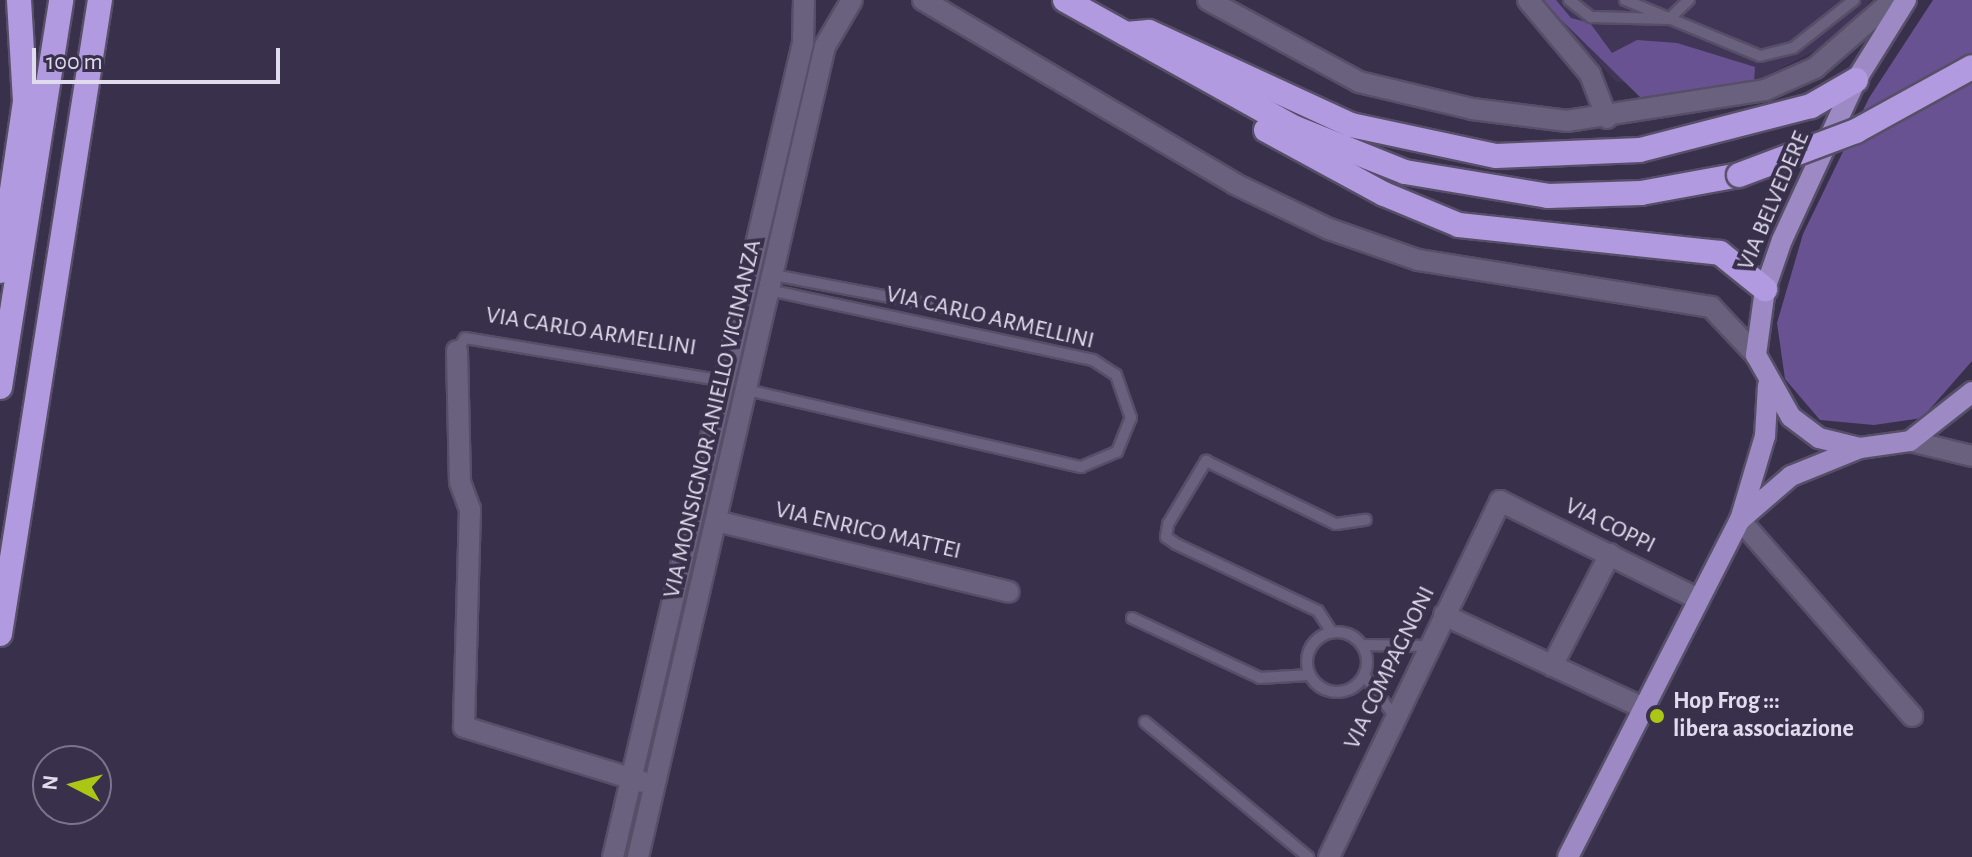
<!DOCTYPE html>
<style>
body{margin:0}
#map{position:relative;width:1972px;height:857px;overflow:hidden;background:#39304b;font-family:"Alegreya Sans",sans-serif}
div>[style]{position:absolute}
.built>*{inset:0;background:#423658}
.green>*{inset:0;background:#695292}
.roads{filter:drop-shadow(2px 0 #574f68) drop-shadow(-2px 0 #574f68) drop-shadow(0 2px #574f68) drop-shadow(0 -2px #574f68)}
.service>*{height:10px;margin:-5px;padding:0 5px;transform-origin:5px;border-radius:5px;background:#6a617e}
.service>.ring{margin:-5px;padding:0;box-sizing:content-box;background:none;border:10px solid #6a617e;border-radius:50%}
.minor>*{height:20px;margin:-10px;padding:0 10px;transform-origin:10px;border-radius:10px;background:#6a617e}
.primary>*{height:20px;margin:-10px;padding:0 10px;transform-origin:10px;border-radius:10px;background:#9d8ac5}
.motorway>*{height:24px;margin:-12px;padding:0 12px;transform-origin:12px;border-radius:12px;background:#b29ae1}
.bridges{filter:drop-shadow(2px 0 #574f68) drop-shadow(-2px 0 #574f68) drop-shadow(0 2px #574f68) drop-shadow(0 -2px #574f68)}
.motorway-bridge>*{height:24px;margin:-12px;padding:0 12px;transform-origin:12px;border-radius:12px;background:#b29ae1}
.dots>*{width:22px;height:22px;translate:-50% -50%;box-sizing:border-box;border:4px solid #39304b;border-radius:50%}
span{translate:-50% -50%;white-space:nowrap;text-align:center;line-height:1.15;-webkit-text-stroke:8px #39304b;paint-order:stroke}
.street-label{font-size:24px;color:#e0dbed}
.poi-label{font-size:24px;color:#e0dbed;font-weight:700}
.left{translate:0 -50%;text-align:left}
.north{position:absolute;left:32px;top:745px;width:80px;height:80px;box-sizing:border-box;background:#39304b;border:2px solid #7c748c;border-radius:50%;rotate:276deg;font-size:22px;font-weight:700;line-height:32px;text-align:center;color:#e0dbed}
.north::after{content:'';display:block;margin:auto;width:28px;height:36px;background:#abc614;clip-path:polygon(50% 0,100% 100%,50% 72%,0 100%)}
.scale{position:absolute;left:32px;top:48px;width:248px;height:36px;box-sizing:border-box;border:4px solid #e0dbed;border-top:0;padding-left:10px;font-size:24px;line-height:28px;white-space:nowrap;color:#e0dbed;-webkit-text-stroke:6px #39304b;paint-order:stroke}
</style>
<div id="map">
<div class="built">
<i style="clip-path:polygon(1541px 0,1871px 0,1836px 40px,1754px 82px,1616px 82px)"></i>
</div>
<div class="green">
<i style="clip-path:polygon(1541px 0,1556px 0,1571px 18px,1590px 23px,1612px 53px,1637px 40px,1677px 43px,1755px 67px,1754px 82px,1643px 100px)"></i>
<i style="clip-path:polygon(1933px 0,1972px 0,1972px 361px,1922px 418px,1874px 425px,1820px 420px,1785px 379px,1777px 323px,1803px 234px,1869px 98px)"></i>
</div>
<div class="roads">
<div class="service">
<i style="left:1569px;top:0;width:28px;rotate:38deg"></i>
<i style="left:1591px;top:17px;width:78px;rotate:1.5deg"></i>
<i style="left:1669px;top:19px;width:28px;rotate:-44deg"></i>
<i style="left:1625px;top:0;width:146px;rotate:22.5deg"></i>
<i style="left:1760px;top:56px;width:34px;rotate:-14deg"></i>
<i style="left:1793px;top:48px;width:78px;rotate:-38.2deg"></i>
<i style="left:774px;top:275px;width:176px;rotate:10.8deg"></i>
<i style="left:457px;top:351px;width:15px;rotate:-58deg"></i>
<i style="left:465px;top:338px;width:264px;rotate:9.4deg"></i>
<i style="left:747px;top:390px;width:343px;rotate:13deg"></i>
<i style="left:1081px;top:467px;width:39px;rotate:-23deg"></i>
<i style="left:1117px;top:452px;width:37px;rotate:-68deg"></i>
<i style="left:1131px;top:418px;width:46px;rotate:-109.2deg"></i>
<i style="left:1116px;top:375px;width:27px;rotate:-147deg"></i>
<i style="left:1093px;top:360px;width:330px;rotate:-167.8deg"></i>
<i style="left:1132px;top:618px;width:141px;rotate:25.1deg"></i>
<i style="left:1260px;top:678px;width:49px;rotate:-3.5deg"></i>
<i style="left:1331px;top:631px;width:24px;rotate:-123deg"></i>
<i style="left:1318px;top:611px;width:157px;rotate:-154.7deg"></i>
<i style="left:1176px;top:544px;width:12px;rotate:-145deg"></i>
<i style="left:1166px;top:537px;width:13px;rotate:-81deg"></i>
<i style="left:1168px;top:524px;width:74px;rotate:-58.9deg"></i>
<i style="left:1206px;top:461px;width:144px;rotate:25.9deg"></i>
<i style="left:1336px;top:524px;width:30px;rotate:-8deg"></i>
<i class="ring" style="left:1307px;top:632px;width:50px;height:50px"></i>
<i style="left:1362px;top:645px;width:68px;rotate:0.8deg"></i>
<i style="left:1364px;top:675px;width:52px;rotate:53.6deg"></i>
<i style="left:1145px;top:722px;width:212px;rotate:39.6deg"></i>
</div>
<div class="minor">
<i style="left:923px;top:0;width:362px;rotate:30.5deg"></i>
<i style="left:1235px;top:184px;width:104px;rotate:25.6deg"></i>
<i style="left:1329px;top:229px;width:94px;rotate:19.2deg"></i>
<i style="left:1418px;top:260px;width:297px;rotate:9.1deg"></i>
<i style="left:1711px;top:307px;width:66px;rotate:46.8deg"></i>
<i style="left:1208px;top:0;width:172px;rotate:28.5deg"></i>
<i style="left:1359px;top:82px;width:116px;rotate:13.4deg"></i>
<i style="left:1472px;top:109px;width:96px;rotate:7.2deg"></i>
<i style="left:1567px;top:121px;width:200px;rotate:-8.9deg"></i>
<i style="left:1765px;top:90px;width:55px;rotate:-23.7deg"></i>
<i style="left:1815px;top:68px;width:103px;rotate:-41.1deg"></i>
<i style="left:1528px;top:0;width:97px;rotate:50deg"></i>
<i style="left:1590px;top:74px;width:47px;rotate:68.9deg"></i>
<i style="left:457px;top:351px;width:131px;rotate:88.7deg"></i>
<i style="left:460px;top:482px;width:29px;rotate:70deg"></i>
<i style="left:470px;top:509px;width:218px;rotate:91.6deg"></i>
<i style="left:464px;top:727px;width:187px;rotate:17.1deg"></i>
<i style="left:1910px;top:441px;width:64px;rotate:13.6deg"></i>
<i style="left:1740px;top:520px;width:261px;rotate:48.7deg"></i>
<i style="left:716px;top:521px;width:301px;rotate:13.6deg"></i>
<i style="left:1444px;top:615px;width:215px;rotate:25deg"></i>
<i style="left:1552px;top:666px;width:126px;rotate:-62.6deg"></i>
<i style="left:613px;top:857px;width:836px;rotate:-76.86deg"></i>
<i style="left:803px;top:43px;width:43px;rotate:-88.7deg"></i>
<i style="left:638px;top:857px;width:832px;rotate:-77.02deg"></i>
<i style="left:825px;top:46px;width:53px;rotate:-59.6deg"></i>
<i style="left:1329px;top:857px;width:395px;rotate:-64.3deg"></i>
<i style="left:1500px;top:501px;width:221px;rotate:26.3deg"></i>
</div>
<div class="primary">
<i style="left:1906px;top:0;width:94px;rotate:122deg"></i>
<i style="left:1856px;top:80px;width:176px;rotate:114.8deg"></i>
<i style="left:1782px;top:240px;width:52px;rotate:109.1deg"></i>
<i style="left:1765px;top:289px;width:67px;rotate:97.8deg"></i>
<i style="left:1756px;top:355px;width:71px;rotate:60.6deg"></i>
<i style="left:1791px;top:417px;width:35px;rotate:37deg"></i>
<i style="left:1819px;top:438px;width:42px;rotate:13.7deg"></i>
<i style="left:1860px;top:448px;width:50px;rotate:-8deg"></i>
<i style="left:1910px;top:441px;width:79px;rotate:-38.3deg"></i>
<i style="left:1740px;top:520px;width:67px;rotate:-40.8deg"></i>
<i style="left:1791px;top:476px;width:74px;rotate:-22.1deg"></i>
<i style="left:1568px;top:857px;width:378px;rotate:-63deg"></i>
<i style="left:1740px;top:520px;width:88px;rotate:-73.4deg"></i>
<i style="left:1765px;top:436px;width:50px;rotate:-86.6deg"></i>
</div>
<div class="motorway">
<i style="left:1065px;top:0;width:263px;rotate:29.1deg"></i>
<i style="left:1295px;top:128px;width:118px;rotate:21.8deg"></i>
<i style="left:1405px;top:172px;width:145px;rotate:9.5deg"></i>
<i style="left:1548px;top:196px;width:93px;rotate:-1.8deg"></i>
<i style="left:1641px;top:193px;width:100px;rotate:-10.4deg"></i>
<i style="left:1126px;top:34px;width:23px;rotate:-5deg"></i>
<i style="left:1149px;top:32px;width:222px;rotate:24.7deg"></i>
<i style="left:1351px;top:125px;width:148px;rotate:12.1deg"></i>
<i style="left:1496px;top:156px;width:144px;rotate:-2.4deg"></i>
<i style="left:1640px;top:150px;width:177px;rotate:-14.4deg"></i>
<i style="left:1811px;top:106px;width:52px;rotate:-30deg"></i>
<i style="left:1266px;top:130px;width:134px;rotate:28.5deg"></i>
<i style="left:1384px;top:194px;width:81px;rotate:22.5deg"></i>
<i style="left:1459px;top:225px;width:262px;rotate:6.1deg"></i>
<i style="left:1720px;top:253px;width:58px;rotate:38.7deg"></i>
<i style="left:0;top:271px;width:172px;rotate:-81.6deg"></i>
<i style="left:25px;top:101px;width:101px;rotate:-93.4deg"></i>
<i style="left:0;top:387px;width:392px;rotate:-81deg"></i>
<i style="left:0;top:634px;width:642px;rotate:-81.04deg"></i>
</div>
</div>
<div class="bridges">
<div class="motorway-bridge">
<i style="left:1739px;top:175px;width:125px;rotate:-20.6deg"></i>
<i style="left:1856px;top:131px;width:132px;rotate:-28.9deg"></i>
</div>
</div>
<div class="dots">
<i style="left:1657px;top:716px;background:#abc614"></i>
</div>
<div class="street-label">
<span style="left:1774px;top:201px;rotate:-67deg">VIA BELVEDERE</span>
<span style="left:990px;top:318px;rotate:13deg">VIA CARLO ARMELLINI</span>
<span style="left:591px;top:332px;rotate:9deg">VIA CARLO ARMELLINI</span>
<span style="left:713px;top:419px;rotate:-77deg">VIA MONSIGNOR ANIELLO VICINANZA</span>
<span style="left:1610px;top:526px;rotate:26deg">VIA COPPI</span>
<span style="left:868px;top:531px;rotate:13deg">VIA ENRICO MATTEI</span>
<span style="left:1390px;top:668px;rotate:-64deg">VIA COMPAGNONI</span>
</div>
<div class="poi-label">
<span class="left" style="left:1673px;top:716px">Hop Frog :::<br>libera associazione</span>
</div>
<div class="north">N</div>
<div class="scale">100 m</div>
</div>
